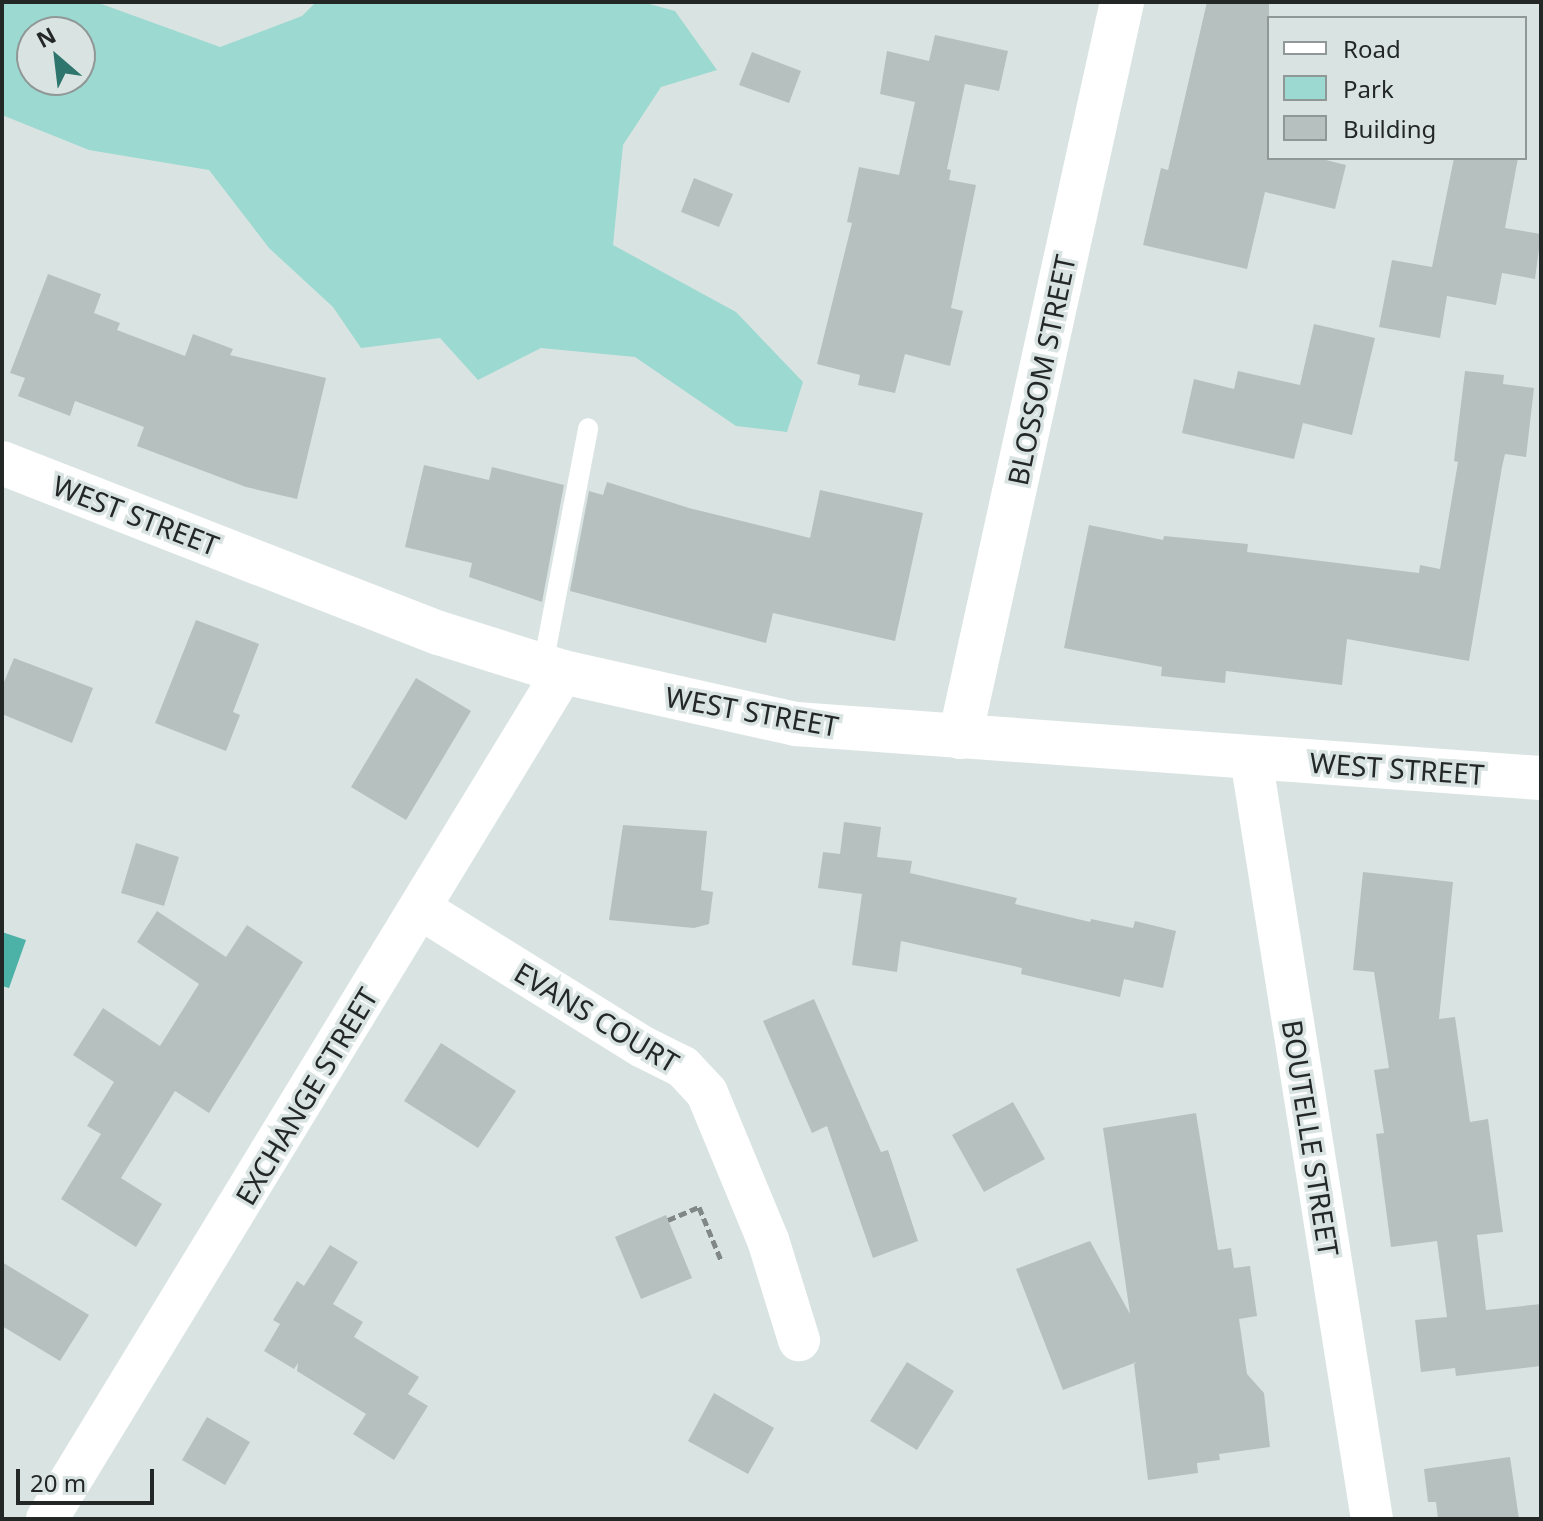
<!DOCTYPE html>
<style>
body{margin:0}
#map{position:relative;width:1543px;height:1521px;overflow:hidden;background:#d9e4e2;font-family:"Noto Sans",sans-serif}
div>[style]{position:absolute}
.green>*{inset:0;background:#9cd9d1}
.water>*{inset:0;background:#4cb1a6}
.building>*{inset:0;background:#b6c0bf}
.path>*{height:5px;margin-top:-2.5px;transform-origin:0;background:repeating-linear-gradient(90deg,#808786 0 8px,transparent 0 12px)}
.service>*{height:20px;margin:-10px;padding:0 10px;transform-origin:10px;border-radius:10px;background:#fff}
.minor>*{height:42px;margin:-21px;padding:0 21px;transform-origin:21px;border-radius:21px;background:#fff}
.tertiary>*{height:44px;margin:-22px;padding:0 22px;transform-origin:22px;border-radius:22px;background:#fff}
.secondary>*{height:44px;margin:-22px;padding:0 22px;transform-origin:22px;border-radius:22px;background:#fff}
span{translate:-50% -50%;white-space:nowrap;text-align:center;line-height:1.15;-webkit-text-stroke:7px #d9e4e2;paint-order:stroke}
.street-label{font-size:28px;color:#232726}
.frame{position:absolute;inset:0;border:4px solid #232726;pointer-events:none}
.legend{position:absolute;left:1267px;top:16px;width:260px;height:144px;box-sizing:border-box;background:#d9e4e2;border:2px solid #909897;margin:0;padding:10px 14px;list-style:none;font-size:24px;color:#232726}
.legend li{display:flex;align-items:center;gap:16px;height:40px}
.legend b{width:40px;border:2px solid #909897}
.north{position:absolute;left:16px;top:16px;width:80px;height:80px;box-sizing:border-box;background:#d9e4e2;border:2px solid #909897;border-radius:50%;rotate:332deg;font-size:22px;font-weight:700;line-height:32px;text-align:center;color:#232726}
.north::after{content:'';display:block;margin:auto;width:28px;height:36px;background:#2d756d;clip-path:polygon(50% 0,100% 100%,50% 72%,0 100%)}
.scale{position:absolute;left:16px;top:1469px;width:138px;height:36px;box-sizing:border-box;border:4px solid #232726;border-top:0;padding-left:10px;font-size:24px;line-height:28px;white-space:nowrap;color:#232726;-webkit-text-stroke:6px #d9e4e2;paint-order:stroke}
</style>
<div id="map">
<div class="green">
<i style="clip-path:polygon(evenodd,2px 2px,96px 2px,220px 47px,302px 16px,316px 2px,642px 2px,675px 11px,717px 70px,661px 87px,623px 145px,613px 245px,736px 312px,803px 382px,787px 432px,736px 426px,635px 357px,541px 348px,478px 380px,440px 338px,361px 348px,333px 307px,269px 248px,209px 170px,89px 150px,2px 115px,2px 2px,32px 32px,80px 32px,80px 80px,32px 80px,32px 32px)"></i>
</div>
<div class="water">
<i style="clip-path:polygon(2px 932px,26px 940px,9px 988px,2px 986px)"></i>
</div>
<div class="building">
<i style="clip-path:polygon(1207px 2px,1269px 2px,1269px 158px,1318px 158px,1346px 165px,1335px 209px,1265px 192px,1247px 269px,1143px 245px,1161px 168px,1168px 170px)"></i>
<i style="clip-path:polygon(935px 35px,1008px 51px,999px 91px,965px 84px,947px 169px,951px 170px,949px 180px,976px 185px,951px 308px,963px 311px,950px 366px,905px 354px,895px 393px,858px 385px,860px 375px,817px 364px,852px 223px,847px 222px,859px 167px,899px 175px,915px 102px,880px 94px,887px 51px,929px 61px)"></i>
<i style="clip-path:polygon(752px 52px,801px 71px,789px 103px,739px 85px)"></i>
<i style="clip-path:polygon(1454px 158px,1518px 158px,1505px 228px,1541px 234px,1535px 279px,1502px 273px,1496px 305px,1447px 296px,1440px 338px,1379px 327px,1392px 260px,1432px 267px)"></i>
<i style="clip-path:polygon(694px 178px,733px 194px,719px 227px,681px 212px)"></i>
<i style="clip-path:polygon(48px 274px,101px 294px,94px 313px,120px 323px,117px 330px,185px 356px,193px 334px,233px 349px,230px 355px,326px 378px,297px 499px,246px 487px,137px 446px,144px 427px,75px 401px,70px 416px,18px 396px,25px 378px,10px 373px)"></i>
<i style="clip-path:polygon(1314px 324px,1375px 338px,1352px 435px,1303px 423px,1294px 459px,1182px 433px,1194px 379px,1234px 389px,1238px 371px,1300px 385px)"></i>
<i style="clip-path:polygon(1465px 371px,1504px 375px,1503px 384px,1534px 388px,1526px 457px,1505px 454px,1502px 467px,1469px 661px,1347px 639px,1342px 685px,1226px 671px,1225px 683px,1161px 676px,1162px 667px,1064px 648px,1089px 525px,1163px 540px,1164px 536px,1248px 544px,1247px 552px,1419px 573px,1420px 565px,1440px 569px,1458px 462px,1454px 461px)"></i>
<i style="clip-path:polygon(424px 465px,489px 480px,492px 467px,564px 485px,542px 602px,469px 577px,472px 563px,405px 547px)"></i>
<i style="clip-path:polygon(607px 482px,689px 508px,810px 538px,820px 490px,923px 513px,895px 641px,773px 613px,766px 643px,570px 591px,589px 491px,603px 495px)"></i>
<i style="clip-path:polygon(196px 620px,259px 644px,233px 712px,240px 715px,226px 751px,155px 723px)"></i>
<i style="clip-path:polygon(14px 658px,93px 688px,72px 743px,2px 714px,2px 687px)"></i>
<i style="clip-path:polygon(416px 678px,471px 711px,406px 820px,351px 787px)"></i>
<i style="clip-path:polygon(844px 822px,881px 827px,877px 857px,912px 861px,910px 873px,1017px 898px,1015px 904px,1090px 922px,1091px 919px,1133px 928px,1135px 921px,1176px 931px,1163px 988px,1124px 979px,1120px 997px,1021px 974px,1022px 968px,901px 941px,897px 972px,852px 965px,862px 894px,818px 888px,823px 852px,840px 854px)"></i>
<i style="clip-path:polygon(623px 825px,707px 831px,701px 890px,713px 892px,709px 924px,694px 928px,609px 920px)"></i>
<i style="clip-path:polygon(136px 843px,179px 857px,164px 906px,121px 893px)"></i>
<i style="clip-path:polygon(1363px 872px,1453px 882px,1439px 1019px,1455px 1017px,1470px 1122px,1488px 1119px,1503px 1232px,1477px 1235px,1486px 1310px,1541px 1304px,1541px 1366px,1456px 1376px,1455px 1368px,1421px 1372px,1415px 1320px,1447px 1317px,1437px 1241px,1391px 1247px,1376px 1134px,1384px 1133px,1374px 1070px,1389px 1068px,1374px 972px,1353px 970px)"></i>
<i style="clip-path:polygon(157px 911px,226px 957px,247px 925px,303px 962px,209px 1113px,175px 1091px,121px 1178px,162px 1204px,136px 1247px,61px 1199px,101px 1134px,87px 1126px,114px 1082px,73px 1055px,103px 1008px,160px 1046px,199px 984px,137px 942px)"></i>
<i style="clip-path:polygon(814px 999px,881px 1152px,888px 1150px,918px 1241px,873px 1258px,827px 1126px,812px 1133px,763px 1021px)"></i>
<i style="clip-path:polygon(441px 1043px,516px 1091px,478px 1148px,404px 1101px)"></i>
<i style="clip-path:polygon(1013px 1102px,1045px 1159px,984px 1192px,952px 1135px)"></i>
<i style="clip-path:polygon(1196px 1113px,1218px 1250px,1231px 1248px,1234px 1268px,1250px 1266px,1257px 1316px,1239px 1319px,1247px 1374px,1264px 1393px,1270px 1447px,1219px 1454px,1220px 1460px,1197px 1463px,1198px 1473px,1148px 1480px,1134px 1364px,1137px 1362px,1063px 1390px,1016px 1269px,1090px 1241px,1130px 1314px,1103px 1128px)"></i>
<i style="clip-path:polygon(666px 1215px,692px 1278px,641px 1299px,615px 1237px)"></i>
<i style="clip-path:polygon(330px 1245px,358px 1262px,333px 1304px,363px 1322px,354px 1337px,419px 1377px,408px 1394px,428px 1406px,394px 1460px,353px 1434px,366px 1414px,297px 1371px,298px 1363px,294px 1369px,264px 1351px,280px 1324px,273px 1320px,297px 1281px,304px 1286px)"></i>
<i style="clip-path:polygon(2px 1262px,89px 1315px,60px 1361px,2px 1326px)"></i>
<i style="clip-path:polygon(907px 1362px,954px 1391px,917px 1450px,870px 1421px)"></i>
<i style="clip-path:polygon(714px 1393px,774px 1428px,748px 1474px,688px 1441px)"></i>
<i style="clip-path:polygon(207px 1417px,250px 1442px,225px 1485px,182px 1460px)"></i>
<i style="clip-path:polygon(1510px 1457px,1519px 1519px,1438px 1519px,1436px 1502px,1428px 1502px,1424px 1469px)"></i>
</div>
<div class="path">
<i style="left:668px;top:1220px;width:34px;rotate:-23deg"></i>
<i style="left:699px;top:1207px;width:57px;rotate:67.5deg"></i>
</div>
<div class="service">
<i style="left:543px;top:665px;width:241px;rotate:-79.2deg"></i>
</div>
<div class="minor">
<i style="left:1251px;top:758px;width:771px;rotate:80.97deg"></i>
<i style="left:421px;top:909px;width:261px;rotate:31.9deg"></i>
<i style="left:643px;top:1047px;width:45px;rotate:26.6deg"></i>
<i style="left:683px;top:1067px;width:35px;rotate:47deg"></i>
<i style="left:707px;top:1093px;width:159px;rotate:67.5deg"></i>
<i style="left:768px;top:1240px;width:105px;rotate:72.8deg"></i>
<i style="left:47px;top:1519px;width:992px;rotate:-58.65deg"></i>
</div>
<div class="tertiary">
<i style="left:960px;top:737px;width:753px;rotate:-77.57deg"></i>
</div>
<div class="secondary">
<i style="left:2px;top:463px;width:469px;rotate:21.3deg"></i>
<i style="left:439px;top:633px;width:130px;rotate:17.5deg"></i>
<i style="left:563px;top:672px;width:239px;rotate:12.6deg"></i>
<i style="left:796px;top:724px;width:747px;rotate:4.15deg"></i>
</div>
<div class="street-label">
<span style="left:1041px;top:370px;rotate:-78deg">BLOSSOM STREET</span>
<span style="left:136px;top:515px;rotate:21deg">WEST STREET</span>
<span style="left:752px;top:711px;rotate:10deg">WEST STREET</span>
<span style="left:1397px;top:768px;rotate:4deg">WEST STREET</span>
<span style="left:597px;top:1017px;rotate:31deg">EVANS COURT</span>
<span style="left:306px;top:1096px;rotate:-59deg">EXCHANGE STREET</span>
<span style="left:1311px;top:1138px;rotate:81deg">BOUTELLE STREET</span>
</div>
<div class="frame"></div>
<ul class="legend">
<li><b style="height:10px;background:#fff"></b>Road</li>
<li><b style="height:22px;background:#9cd9d1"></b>Park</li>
<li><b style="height:22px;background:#b6c0bf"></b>Building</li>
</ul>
<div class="north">N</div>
<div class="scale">20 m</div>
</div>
